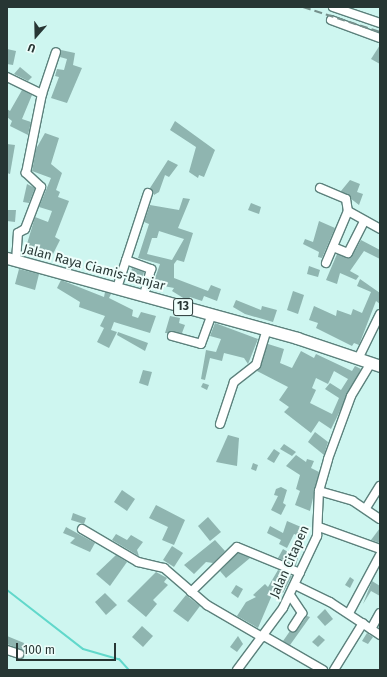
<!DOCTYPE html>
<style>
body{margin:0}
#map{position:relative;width:387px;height:677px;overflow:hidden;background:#cef6f0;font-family:"Fira Sans",sans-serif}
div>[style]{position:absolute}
.stream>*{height:2px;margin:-1px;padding:0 1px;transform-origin:1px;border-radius:1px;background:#61d8cb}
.building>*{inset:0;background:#8fb5b0}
.roads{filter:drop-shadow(1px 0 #5c817c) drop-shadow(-1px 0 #5c817c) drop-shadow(0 1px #5c817c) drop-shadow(0 -1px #5c817c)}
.minor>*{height:8px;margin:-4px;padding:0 4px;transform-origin:4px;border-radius:4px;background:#fff}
.highway>*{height:11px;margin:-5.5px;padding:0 5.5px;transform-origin:5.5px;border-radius:5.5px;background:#fff}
.rail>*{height:2px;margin-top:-1px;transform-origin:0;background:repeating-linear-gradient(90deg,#75908c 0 8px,transparent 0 12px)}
span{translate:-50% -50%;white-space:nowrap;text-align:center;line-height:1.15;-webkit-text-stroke:4px #eefefb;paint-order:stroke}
.shield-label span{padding:1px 3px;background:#eefefb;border:1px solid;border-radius:3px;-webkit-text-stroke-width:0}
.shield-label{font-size:12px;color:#273634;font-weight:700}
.street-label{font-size:13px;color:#273634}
.frame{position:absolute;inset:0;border:8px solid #273634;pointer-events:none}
.north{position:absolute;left:16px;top:16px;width:40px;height:40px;-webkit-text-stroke:3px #eefefb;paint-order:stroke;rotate:200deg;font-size:11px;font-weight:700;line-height:16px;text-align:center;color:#273634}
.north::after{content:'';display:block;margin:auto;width:14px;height:18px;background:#273634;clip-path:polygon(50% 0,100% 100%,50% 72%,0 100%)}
.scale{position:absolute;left:16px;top:643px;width:100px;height:18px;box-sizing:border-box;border:2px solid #273634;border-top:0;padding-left:5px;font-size:12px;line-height:14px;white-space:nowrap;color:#273634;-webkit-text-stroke:3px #eefefb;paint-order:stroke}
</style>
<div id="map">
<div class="stream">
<i style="left:7px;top:590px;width:96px;rotate:37.8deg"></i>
<i style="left:83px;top:649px;width:37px;rotate:16deg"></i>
<i style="left:119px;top:659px;width:15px;rotate:48deg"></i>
</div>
<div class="building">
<i style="clip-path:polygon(380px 45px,380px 64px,371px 59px)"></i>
<i style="clip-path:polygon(7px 49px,16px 51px,13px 65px,7px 64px)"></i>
<i style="clip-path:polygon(61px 50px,75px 53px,73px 65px,82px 68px,67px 103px,51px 98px,59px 77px,55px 76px,57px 69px,64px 70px,67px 59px,60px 57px)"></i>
<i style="clip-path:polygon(20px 67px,32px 77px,28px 81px,14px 74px)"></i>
<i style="clip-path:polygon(22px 90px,32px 95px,22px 119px,31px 122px,28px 135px,10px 126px,12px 121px,7px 117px,7px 109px,10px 111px)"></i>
<i style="clip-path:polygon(175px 121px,215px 150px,204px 177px,199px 175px,198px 178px,189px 172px,196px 147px,170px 130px)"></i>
<i style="clip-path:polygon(45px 133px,59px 138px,51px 164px,62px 173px,56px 190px,60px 192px,58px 197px,69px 201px,55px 237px,60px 240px,51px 258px,38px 252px,36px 258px,24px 254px,35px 217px,48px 222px,52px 211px,39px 207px,51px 178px,32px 171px,36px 149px)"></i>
<i style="clip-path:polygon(7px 144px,15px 145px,10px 174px,7px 173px)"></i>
<i style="clip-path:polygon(168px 160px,178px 165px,169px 177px,165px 175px,159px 192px,154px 195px,150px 188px)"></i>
<i style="clip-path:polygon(350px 180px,360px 184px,357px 192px,363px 194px,359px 205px,341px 191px)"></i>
<i style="clip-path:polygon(27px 184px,35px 188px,29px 203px,23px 202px)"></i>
<i style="clip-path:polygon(evenodd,183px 198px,190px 199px,178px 228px,193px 233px,184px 262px,177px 260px,174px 264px,174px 278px,208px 291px,211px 285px,221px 289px,217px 301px,204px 296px,202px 301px,190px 297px,188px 301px,172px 291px,174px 288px,153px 284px,160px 264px,138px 258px,149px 224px,144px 222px,150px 205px,179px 210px,183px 198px,159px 231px,184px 239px,172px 260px,147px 254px,152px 238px,157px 238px,159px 231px)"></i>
<i style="clip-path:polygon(251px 203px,261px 207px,259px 214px,248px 210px)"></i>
<i style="clip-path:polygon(7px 210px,16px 210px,15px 222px,7px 221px)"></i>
<i style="clip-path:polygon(319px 221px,335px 228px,322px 258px,318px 257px,319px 252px,303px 244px,305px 239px,313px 242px)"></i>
<i style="clip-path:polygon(361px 240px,380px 250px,380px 259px,364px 251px,350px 271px,359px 276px,356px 280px,340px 273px,337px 284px,326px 280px,337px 254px,351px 258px)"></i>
<i style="clip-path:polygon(309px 266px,320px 270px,318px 277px,307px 274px)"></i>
<i style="clip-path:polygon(132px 268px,144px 272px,142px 280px,130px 276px)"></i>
<i style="clip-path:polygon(19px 269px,39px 274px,35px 290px,15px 284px)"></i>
<i style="clip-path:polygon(360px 279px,380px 293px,380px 304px,376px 301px,359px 345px,354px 343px,352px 346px,316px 328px,318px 323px,309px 320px,314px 306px,336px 316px,337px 310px,351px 315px,353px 309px,362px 313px,371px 292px,357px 286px)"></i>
<i style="clip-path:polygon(61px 280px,104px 297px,105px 292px,111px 294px,109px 298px,133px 310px,132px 316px,138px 318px,141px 312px,156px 316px,150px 333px,114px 322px,111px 330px,117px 332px,109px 348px,97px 342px,104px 328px,100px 326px,105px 316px,79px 307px,80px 302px,57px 288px)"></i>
<i style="clip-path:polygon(293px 291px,304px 295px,298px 314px,287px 310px)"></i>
<i style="clip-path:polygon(236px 300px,261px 310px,262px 306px,277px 310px,273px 322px,245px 314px,233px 307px)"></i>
<i style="clip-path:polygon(170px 316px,180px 318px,179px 323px,185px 325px,182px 333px,165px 333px)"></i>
<i style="clip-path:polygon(215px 323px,258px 339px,248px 364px,244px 358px,224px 353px,222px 361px,210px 358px,205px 380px,201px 379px,206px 350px,216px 352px,221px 339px,210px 336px)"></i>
<i style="clip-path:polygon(118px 332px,148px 343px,145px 351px,117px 335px)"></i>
<i style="clip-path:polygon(evenodd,268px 344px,284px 349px,280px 363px,292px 368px,301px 351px,314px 358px,316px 354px,352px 371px,355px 366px,361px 369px,331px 429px,319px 421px,311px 433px,284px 412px,289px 407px,279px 400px,288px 387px,257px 371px,268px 344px,334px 371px,348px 379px,341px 390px,330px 383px,325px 389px,339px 398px,332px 414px,310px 403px,316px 390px,312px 388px,316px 378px,328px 384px,334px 371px)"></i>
<i style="clip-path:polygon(143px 370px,152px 372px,148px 386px,139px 383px)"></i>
<i style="clip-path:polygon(203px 383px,209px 385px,207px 390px,201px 387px)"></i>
<i style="clip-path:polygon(315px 432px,328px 442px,324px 455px,308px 442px)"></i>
<i style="clip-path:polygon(228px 435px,239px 438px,237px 466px,216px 462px)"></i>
<i style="clip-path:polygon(284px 444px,296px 452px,292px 456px,280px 449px)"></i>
<i style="clip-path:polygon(274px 449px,280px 453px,274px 463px,267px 459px)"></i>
<i style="clip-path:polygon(296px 455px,306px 462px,307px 459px,314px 461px,311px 468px,319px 472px,310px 511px,295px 505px,300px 491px,296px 489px,300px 475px,286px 466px)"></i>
<i style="clip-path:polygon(253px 463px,258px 465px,256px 471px,251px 469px)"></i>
<i style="clip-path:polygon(281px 487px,287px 490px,283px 503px,286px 505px,281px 515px,271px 510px,278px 496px,274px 495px,276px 489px)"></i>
<i style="clip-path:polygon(122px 490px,135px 499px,127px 511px,114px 502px)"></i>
<i style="clip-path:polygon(156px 505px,185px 520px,174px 545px,162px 540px,168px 527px,149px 518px)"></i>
<i style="clip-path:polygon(73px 513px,86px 518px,84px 524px,71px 520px)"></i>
<i style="clip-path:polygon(208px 517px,221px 532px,210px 541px,198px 526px)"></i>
<i style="clip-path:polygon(287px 521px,308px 530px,305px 538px,294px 534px,287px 548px,279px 544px,281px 540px,267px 533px,270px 526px,283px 533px)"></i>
<i style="clip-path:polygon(66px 527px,95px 543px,90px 552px,70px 543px,75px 538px,63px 533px)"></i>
<i style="clip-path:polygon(380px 528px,380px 543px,371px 540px)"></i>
<i style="clip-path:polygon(116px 534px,127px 540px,131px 535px,143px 542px,137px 550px,139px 556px,112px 540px)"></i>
<i style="clip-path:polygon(215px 540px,225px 551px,213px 563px,206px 562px,194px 574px,184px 565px)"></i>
<i style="clip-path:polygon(172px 546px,183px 553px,174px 567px,163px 560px)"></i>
<i style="clip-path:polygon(283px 549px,298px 558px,296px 565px,278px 558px)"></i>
<i style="clip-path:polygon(238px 553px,250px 558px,226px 578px,220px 571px)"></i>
<i style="clip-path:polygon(116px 555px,127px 562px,110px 586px,96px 574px)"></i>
<i style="clip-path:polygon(278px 570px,292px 576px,283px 593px,275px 588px,258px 628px,237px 616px,246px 602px,256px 597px,253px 595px,265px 584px,268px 587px)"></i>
<i style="clip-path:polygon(156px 572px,167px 578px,164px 582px,168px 585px,153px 600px,157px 604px,146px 617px,127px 601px)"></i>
<i style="clip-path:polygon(350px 577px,354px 580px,350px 588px,345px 585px)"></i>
<i style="clip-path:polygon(372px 581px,380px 586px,380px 596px,371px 591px,363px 604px)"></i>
<i style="clip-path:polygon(236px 585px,243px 589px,238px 598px,231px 593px)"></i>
<i style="clip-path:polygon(105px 593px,117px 605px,106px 615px,95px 602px)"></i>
<i style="clip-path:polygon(186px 595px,200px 606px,188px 622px,173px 611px)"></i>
<i style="clip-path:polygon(325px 609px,333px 619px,325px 626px,317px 617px)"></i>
<i style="clip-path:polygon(307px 616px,310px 617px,290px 645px,283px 641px,290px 631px,297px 630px)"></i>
<i style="clip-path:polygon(142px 626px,153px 636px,143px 647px,132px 637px)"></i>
<i style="clip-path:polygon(367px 633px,373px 637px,368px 644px,362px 641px)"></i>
<i style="clip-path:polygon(319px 635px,325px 640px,318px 647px,312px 642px)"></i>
<i style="clip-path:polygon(7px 636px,24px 643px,22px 650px,7px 644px)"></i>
<i style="clip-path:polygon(238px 636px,243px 644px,237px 652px,230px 647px)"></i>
</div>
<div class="roads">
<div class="minor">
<i style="left:333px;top:7px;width:50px;rotate:18.8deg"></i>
<i style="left:331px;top:20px;width:52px;rotate:20.2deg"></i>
<i style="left:7px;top:77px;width:39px;rotate:26deg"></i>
<i style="left:320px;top:188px;width:28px;rotate:23deg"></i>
<i style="left:346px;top:199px;width:12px;rotate:81deg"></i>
<i style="left:333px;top:247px;width:16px;rotate:22deg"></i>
<i style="left:348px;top:253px;width:36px;rotate:-63deg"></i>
<i style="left:126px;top:260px;width:27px;rotate:20deg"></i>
<i style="left:151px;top:269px;width:28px;rotate:105deg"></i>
<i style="left:16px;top:261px;width:28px;rotate:-86deg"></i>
<i style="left:18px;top:233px;width:8px;rotate:-30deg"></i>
<i style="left:25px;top:229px;width:45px;rotate:-69.1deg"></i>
<i style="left:41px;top:187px;width:21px;rotate:-137deg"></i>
<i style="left:26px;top:173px;width:81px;rotate:-78.6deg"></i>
<i style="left:42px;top:94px;width:44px;rotate:-71.6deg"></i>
<i style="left:326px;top:263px;width:56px;rotate:-67.1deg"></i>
<i style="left:348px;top:211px;width:37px;rotate:29deg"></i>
<i style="left:117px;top:288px;width:100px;rotate:-71.9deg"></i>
<i style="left:172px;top:336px;width:30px;rotate:15deg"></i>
<i style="left:201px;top:344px;width:32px;rotate:-70deg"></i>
<i style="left:358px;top:359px;width:50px;rotate:-63.9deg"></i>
<i style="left:220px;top:424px;width:44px;rotate:-71.6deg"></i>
<i style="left:234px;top:382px;width:28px;rotate:-38deg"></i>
<i style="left:256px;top:365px;width:38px;rotate:-73deg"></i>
<i style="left:319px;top:491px;width:35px;rotate:16deg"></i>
<i style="left:353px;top:501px;width:32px;rotate:34deg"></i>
<i style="left:366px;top:508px;width:26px;rotate:-58deg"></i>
<i style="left:319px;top:527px;width:65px;rotate:19.8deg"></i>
<i style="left:82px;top:529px;width:65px;rotate:30.5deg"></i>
<i style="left:138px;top:562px;width:27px;rotate:13deg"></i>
<i style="left:164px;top:568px;width:57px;rotate:40.7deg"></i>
<i style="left:207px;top:605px;width:64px;rotate:30.2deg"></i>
<i style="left:295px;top:585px;width:39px;rotate:26deg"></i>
<i style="left:330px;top:602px;width:60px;rotate:33.4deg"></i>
<i style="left:191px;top:592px;width:64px;rotate:-44.4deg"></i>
<i style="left:237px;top:547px;width:68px;rotate:22.4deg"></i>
<i style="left:290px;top:595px;width:22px;rotate:56deg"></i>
<i style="left:302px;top:613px;width:17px;rotate:123deg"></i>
<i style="left:349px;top:613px;width:66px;rotate:-61.9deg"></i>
<i style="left:371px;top:629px;width:18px;rotate:-61deg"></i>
<i style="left:264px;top:636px;width:68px;rotate:30deg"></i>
<i style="left:7px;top:650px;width:13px;rotate:18deg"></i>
<i style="left:237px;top:670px;width:77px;rotate:-53.4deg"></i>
<i style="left:283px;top:608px;width:80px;rotate:-64.7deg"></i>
<i style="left:317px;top:536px;width:45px;rotate:-87.5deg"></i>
<i style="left:319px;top:491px;width:33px;rotate:-74deg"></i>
<i style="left:328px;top:459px;width:67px;rotate:-69.9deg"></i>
<i style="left:351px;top:396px;width:39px;rotate:-59deg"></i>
<i style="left:334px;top:670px;width:55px;rotate:-58.3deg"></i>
</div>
<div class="highway">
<i style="left:7px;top:258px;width:301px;rotate:15.4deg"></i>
<i style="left:297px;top:338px;width:88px;rotate:18.6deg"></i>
</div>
</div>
<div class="rail">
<i style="left:303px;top:7px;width:81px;rotate:18deg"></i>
</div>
<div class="shield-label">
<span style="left:183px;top:307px">13</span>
</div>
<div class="street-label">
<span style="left:94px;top:268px;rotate:15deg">Jalan Raya Ciamis-Banjar</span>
<span style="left:290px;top:562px;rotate:-66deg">Jalan Citapen</span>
</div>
<div class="frame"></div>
<div class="north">U</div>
<div class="scale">100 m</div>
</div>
